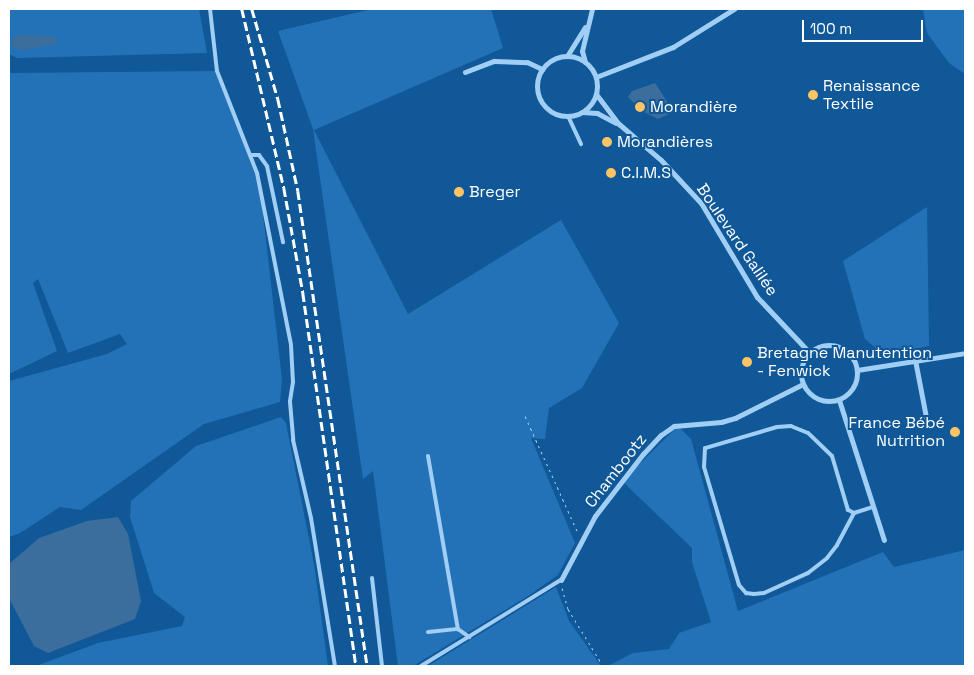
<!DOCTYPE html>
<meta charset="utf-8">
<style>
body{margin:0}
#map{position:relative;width:974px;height:675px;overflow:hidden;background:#105898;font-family:"Space Grotesk",sans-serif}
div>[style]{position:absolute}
.green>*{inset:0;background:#2372b7}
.water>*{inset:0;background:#3b6e9c}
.path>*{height:1px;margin-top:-0.5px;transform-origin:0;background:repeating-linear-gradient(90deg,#a1cef4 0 2.5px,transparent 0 6.5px)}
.service>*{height:4px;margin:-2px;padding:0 2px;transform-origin:2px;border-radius:2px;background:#a1cef4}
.minor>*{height:5px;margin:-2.5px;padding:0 2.5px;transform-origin:2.5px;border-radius:2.5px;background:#a1cef4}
.minor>.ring{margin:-2.5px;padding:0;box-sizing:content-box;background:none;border:5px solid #a1cef4;border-radius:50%}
.rail>*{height:2.5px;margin-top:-1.25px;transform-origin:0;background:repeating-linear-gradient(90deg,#fff 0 9px,transparent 0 13px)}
.dots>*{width:14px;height:14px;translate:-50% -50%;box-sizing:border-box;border:2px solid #105898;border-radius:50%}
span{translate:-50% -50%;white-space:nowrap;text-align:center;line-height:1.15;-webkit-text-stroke:4px #105898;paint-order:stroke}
.poi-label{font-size:16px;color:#fff}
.left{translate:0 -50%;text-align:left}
.right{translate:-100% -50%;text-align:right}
.street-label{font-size:16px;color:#fff}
.frame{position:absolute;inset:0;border:10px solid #fff;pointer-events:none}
.scale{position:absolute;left:802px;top:20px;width:121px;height:22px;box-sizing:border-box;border:2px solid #fff;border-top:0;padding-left:6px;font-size:15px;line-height:18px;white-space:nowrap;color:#fff;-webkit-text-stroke:4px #105898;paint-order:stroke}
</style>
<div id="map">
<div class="green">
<i style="clip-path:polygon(9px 9px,199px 9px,207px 53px,17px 58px,9px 54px)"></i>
<i style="clip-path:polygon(372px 9px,491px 9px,503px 48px,314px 130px,408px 314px,561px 220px,619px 323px,582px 388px,549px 408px,545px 439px,531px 438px,575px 543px,558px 575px,528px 596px,413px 666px,398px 666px,373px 471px,363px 479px,313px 129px,278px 31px)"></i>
<i style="clip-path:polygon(923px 9px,965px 9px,965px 74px,949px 63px,927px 33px)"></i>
<i style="clip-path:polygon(9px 71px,11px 73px,217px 71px,260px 188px,282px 379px,280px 402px,204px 424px,81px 510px,60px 507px,20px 533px,9px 537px,9px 381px,107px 354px,127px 344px,120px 334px,68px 353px,38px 279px,33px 283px,57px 351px,9px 374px)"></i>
<i style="clip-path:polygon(927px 207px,929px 346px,884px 355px,865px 339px,843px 261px)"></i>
<i style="clip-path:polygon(281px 417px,286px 423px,314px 564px,328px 666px,36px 666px,98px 643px,182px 626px,185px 617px,154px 593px,130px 517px,131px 501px,196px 446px)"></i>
<i style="clip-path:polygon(678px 426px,691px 439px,738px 611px,883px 552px,894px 567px,965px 550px,965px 666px,608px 666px,633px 653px,669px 649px,679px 633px,711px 622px,692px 562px,692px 548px,622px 481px)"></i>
<i style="clip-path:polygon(556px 587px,569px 621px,601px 666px,428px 666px)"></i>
</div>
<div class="water">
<i style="clip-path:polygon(17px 35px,51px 36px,57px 40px,56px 44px,23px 50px,13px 48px,11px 40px)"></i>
<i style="clip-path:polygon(655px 83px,672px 109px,669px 114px,658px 119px,642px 111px,628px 97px,632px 91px)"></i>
<i style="clip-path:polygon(118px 517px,128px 534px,141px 601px,135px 619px,48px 653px,34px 646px,9px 598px,9px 564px,39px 538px,87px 521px)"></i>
</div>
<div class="path">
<i style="left:525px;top:416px;width:128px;rotate:65.6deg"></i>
<i style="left:562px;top:588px;width:22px;rotate:74deg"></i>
<i style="left:568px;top:609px;width:67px;rotate:58.4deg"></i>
</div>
<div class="service">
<i style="left:210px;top:9px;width:62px;rotate:83.6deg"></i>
<i style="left:217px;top:71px;width:110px;rotate:68.6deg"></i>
<i style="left:257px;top:173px;width:175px;rotate:78.8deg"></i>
<i style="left:291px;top:345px;width:37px;rotate:87deg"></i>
<i style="left:293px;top:382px;width:20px;rotate:99deg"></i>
<i style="left:290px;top:402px;width:38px;rotate:85deg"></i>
<i style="left:293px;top:440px;width:80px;rotate:77deg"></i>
<i style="left:311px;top:518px;width:150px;rotate:80.8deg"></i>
<i style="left:568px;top:116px;width:31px;rotate:65deg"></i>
<i style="left:251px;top:155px;width:8px"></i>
<i style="left:259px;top:155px;width:14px;rotate:54deg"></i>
<i style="left:267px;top:166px;width:78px;rotate:78.1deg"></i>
<i style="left:428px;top:456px;width:176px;rotate:80.2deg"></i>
<i style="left:458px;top:629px;width:14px;rotate:36deg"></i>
<i style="left:854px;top:513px;width:7px;rotate:-153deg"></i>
<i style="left:848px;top:510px;width:56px;rotate:-106.5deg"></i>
<i style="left:832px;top:456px;width:33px;rotate:-136deg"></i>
<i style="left:808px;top:433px;width:18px;rotate:-158deg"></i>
<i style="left:791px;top:426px;width:14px;rotate:176deg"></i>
<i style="left:777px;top:427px;width:75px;rotate:163.7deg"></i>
<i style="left:705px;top:448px;width:19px;rotate:93deg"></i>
<i style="left:704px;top:467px;width:123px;rotate:73.5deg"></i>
<i style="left:739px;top:585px;width:11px;rotate:49deg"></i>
<i style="left:746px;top:593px;width:8px;rotate:7deg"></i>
<i style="left:754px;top:594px;width:10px;rotate:-6deg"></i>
<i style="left:764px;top:593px;width:48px;rotate:-24.4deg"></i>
<i style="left:808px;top:573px;width:24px;rotate:-38deg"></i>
<i style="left:827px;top:558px;width:16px;rotate:-52deg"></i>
<i style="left:837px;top:545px;width:36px;rotate:-62deg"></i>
<i style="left:854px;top:513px;width:20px;rotate:-18deg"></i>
<i style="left:372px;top:578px;width:89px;rotate:83.5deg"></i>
<i style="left:428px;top:632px;width:30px;rotate:-6deg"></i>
<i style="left:421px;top:666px;width:164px;rotate:-31.6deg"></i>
</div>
<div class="minor">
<i style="left:567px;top:56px;width:34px;rotate:-58deg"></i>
<i class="ring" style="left:537px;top:56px;width:55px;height:55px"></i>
<i style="left:585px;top:62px;width:11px;rotate:-105deg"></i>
<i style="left:582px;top:51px;width:43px;rotate:-76.6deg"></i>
<i style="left:465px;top:72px;width:31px;rotate:-21deg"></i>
<i style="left:494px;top:61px;width:33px;rotate:2deg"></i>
<i style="left:527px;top:62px;width:17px;rotate:25deg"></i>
<i style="left:596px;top:77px;width:83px;rotate:-21.3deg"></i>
<i style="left:673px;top:47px;width:72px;rotate:-31.9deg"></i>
<i style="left:596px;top:94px;width:38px;rotate:53deg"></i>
<i style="left:619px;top:124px;width:55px;rotate:40.6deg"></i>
<i style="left:661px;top:160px;width:59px;rotate:47.1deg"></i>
<i style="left:701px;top:203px;width:109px;rotate:59.2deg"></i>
<i style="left:757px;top:297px;width:77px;rotate:46.6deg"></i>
<i style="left:582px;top:112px;width:15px;rotate:4deg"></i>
<i style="left:597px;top:113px;width:21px;rotate:28deg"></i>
<i class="ring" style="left:801px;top:345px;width:51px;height:51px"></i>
<i style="left:915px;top:360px;width:58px;rotate:79.1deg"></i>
<i style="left:857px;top:370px;width:109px;rotate:-8.9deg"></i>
<i style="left:839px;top:400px;width:147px;rotate:72.2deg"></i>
<i style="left:561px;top:580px;width:72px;rotate:-62deg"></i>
<i style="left:595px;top:516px;width:78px;rotate:-52.3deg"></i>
<i style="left:643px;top:454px;width:26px;rotate:-47deg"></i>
<i style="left:661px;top:435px;width:16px;rotate:-35deg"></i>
<i style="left:674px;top:426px;width:47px;rotate:-4.9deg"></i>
<i style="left:721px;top:422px;width:15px;rotate:-16deg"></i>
<i style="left:735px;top:418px;width:76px;rotate:-26.6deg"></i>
</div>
<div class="rail">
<i style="left:242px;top:9px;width:184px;rotate:76.8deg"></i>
<i style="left:284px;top:188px;width:107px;rotate:79.7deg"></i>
<i style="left:303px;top:293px;width:377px;rotate:81.9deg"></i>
<i style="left:252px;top:9px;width:94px;rotate:73.9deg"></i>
<i style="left:278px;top:99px;width:94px;rotate:77.7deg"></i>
<i style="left:298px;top:191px;width:480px;rotate:81.7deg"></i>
</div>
<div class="dots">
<i style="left:813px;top:95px;background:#ffc464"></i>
<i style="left:640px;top:107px;background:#ffc464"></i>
<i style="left:607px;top:142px;background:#ffc464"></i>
<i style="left:611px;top:173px;background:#ffc464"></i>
<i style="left:459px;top:192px;background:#ffc464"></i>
<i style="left:747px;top:362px;background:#ffc464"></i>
<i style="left:955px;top:432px;background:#ffc464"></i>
</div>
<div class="poi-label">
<span class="left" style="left:823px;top:95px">Renaissance<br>Textile</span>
<span class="left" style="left:650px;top:107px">Morandière</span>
<span class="left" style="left:617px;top:142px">Morandières</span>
<span class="left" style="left:621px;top:173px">C.I.M.S</span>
<span class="left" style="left:469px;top:192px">Breger</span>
<span class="left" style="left:757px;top:362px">Bretagne Manutention<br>- Fenwick</span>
<span class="right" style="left:945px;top:432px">France Bébé<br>Nutrition</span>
</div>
<div class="street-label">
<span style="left:737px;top:240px;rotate:56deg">Boulevard Galilée</span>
<span style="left:616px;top:471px;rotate:-52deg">Chambootz</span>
</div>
<div class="frame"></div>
<div class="scale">100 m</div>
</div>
